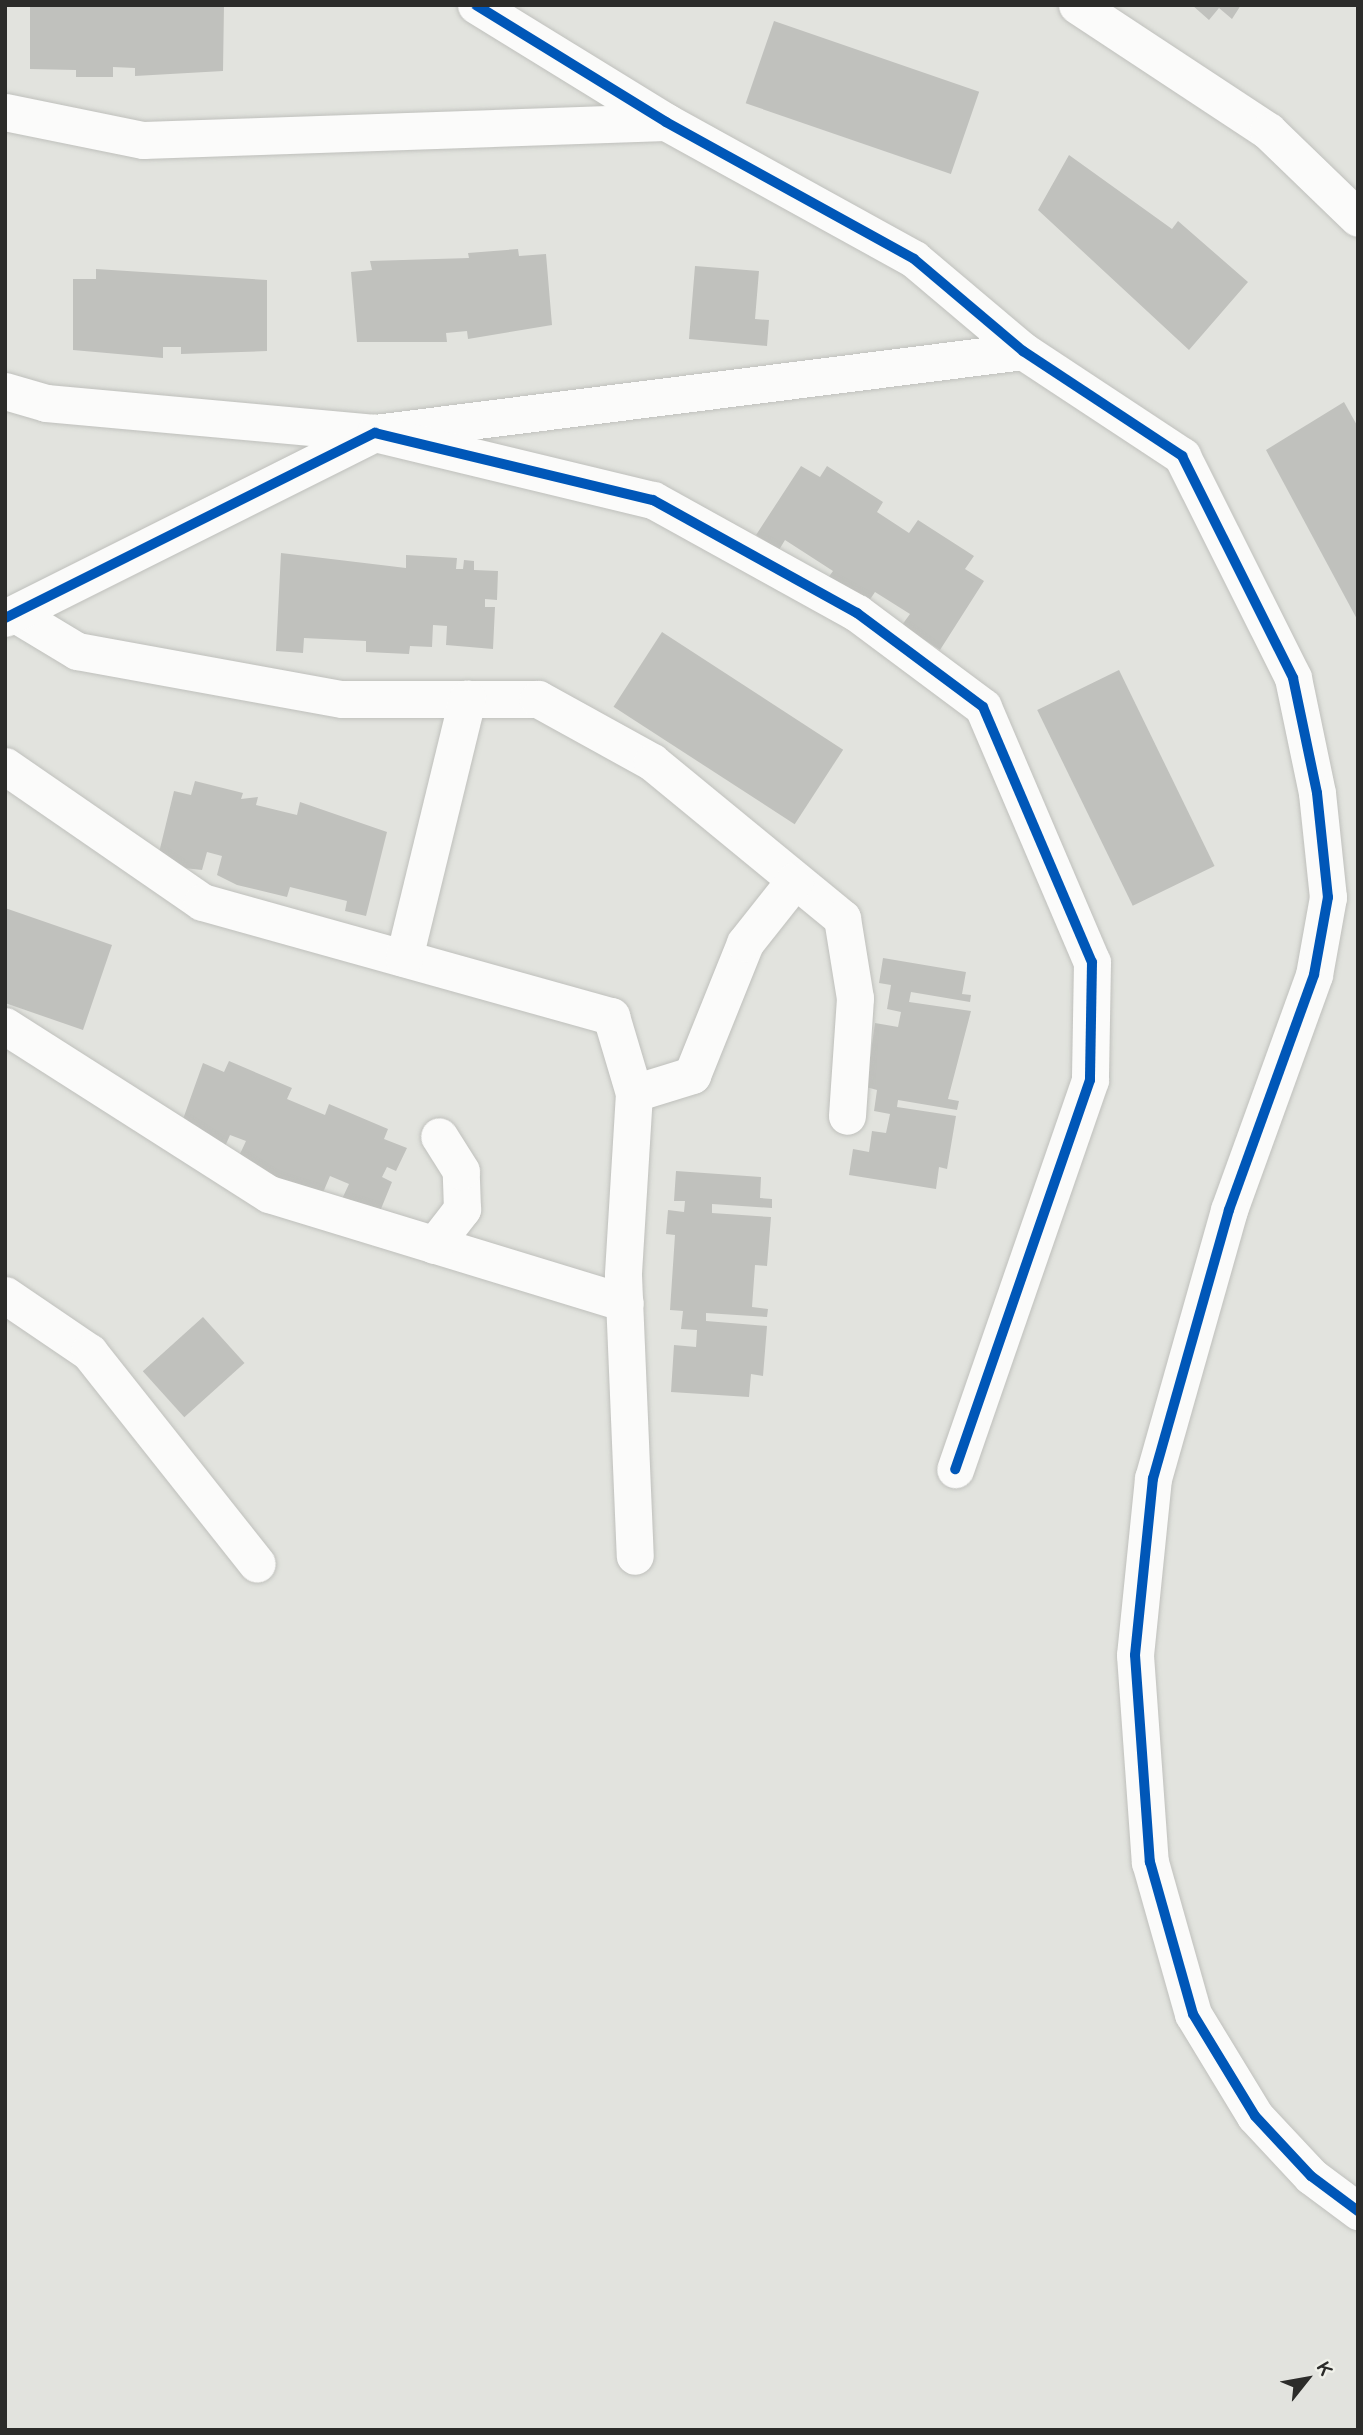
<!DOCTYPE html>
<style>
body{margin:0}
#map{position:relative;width:1363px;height:2435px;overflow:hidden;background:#e2e3de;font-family:Quicksand,sans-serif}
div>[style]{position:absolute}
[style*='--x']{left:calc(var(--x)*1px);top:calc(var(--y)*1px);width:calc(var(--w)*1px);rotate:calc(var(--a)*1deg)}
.building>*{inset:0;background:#c0c1bd;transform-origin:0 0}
.roads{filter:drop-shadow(0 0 2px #bfc0bc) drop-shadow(0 0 2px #bfc0bc)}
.street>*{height:37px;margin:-18.5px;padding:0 18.5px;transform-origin:18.5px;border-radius:18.5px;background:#fbfbfa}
.cycleway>*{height:10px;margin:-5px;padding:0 5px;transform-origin:5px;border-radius:5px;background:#0057b8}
span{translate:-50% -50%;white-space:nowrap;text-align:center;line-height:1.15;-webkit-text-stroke:7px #f0f1ea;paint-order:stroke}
.frame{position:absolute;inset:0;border:7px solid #2c2c2a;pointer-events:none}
.north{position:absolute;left:1272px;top:2344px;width:70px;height:70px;-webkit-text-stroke:5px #f0f1ea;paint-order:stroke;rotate:59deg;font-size:19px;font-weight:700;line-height:28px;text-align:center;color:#2c2c2a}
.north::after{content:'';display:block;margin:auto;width:24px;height:32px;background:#2c2c2a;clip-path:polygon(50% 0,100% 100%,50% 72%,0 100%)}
</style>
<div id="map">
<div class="building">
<i style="clip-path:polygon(30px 5px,224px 5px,223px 71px,135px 76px,135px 68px,113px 67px,113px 77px,76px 77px,76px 70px,30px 69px)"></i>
<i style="clip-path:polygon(1192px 5px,1241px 5px,1232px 19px,1219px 8px,1209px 20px)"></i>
<i style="left:774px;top:21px;width:217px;height:87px;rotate:19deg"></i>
<i style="clip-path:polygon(1069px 155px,1172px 229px,1178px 221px,1248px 282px,1189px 350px,1038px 210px)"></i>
<i style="clip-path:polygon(518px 249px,519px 256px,546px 254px,552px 325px,468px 339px,467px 331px,446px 333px,447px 342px,357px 342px,351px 272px,372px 270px,370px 261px,469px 258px,468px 253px)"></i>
<i style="clip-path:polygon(695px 266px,759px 271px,755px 319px,769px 320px,767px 346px,689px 339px)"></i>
<i style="clip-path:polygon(96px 269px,267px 280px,267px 351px,181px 354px,181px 347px,163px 347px,163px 358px,73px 350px,73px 279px,96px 279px)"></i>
<i style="clip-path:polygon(1344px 402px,1358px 427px,1358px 621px,1266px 450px)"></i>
<i style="clip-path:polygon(801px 466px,820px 477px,827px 466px,883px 502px,877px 512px,909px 533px,918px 520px,974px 556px,965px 569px,984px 581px,940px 650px,902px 625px,910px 614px,875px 592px,867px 604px,828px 578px,833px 571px,785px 540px,779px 550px,756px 535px)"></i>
<i style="clip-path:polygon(281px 553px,406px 568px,406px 555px,457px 558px,456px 569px,463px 569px,464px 560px,474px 561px,474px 570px,498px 571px,497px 600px,485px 599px,485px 607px,495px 607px,493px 649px,446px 645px,447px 626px,433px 625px,432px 647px,410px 646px,409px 654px,366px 652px,366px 641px,304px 638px,303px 653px,276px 651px)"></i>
<i style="left:662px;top:632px;width:216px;height:89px;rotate:33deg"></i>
<i style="left:1119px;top:670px;width:218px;height:91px;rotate:64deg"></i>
<i style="clip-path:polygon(195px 781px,243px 793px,241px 799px,258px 797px,256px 805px,297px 815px,300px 802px,387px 832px,366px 916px,345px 911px,347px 901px,290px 887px,287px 897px,237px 885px,217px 875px,222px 856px,207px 852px,202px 870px,156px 865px,174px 791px,191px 795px)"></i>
<i style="clip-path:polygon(5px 908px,112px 945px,83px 1030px,5px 1003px)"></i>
<i style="clip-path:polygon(883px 958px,966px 972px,962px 994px,971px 995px,970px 1002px,911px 992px,909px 1002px,971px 1011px,948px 1099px,959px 1101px,957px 1110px,898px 1100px,897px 1107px,956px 1116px,947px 1169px,939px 1167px,936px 1189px,849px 1175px,853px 1149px,869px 1152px,872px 1131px,886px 1133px,890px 1114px,874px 1111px,877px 1090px,866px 1087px,875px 1023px,898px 1027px,901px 1012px,887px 1009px,891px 985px,879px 983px)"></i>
<i style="clip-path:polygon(229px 1061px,292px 1088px,287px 1099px,325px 1115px,329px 1104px,388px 1129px,384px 1139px,407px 1148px,396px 1171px,387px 1167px,382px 1177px,392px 1182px,376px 1221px,342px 1199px,349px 1184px,330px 1176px,319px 1202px,253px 1173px,256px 1164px,239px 1156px,246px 1141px,230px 1135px,223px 1151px,177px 1136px,203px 1063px,224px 1072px)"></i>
<i style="clip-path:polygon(676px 1171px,761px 1177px,760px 1198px,772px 1199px,772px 1208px,712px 1204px,712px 1213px,771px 1217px,767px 1266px,755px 1265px,752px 1307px,768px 1309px,767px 1317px,706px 1313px,706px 1321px,767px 1326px,763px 1376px,751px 1374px,749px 1397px,671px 1392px,674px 1345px,696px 1347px,697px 1330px,681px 1329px,683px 1311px,670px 1310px,675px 1235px,666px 1234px,668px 1210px,684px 1212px,685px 1201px,674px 1201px)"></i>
<i style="left:203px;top:1317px;width:62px;height:81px;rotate:48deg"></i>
</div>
<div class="roads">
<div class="street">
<i style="--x:476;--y:5;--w:223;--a:31.6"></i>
<i style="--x:666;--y:122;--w:283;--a:28.9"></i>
<i style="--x:914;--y:259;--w:143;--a:40.2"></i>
<i style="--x:1023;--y:351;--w:191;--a:33.4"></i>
<i style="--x:1182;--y:456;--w:248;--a:63.4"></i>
<i style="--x:1293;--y:678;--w:117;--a:78.2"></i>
<i style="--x:1317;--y:793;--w:105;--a:84"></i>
<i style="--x:1328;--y:897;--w:79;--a:100.2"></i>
<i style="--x:1314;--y:975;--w:250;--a:109.9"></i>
<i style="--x:1229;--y:1210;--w:279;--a:105.8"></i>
<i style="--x:1153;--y:1478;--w:178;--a:95.8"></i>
<i style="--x:1135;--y:1655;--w:208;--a:85.9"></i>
<i style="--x:1150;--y:1862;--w:158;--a:74.2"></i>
<i style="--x:1193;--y:2014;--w:119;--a:58.7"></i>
<i style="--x:1255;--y:2116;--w:82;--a:47"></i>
<i style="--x:1311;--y:2176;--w:59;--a:36.7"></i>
<i style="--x:1077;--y:5;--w:229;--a:33.4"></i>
<i style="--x:1268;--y:131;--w:125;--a:44"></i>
<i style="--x:5;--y:112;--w:141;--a:11.5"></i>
<i style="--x:143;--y:140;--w:523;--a:-1.97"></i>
<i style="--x:5;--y:391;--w:43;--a:16.3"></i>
<i style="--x:46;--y:403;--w:330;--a:5.2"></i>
<i style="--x:375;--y:433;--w:653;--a:-7.21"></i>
<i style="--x:17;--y:615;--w:70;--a:31"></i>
<i style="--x:77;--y:651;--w:269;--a:10.3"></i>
<i style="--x:342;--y:699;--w:196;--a:0"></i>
<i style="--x:538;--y:699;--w:130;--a:28.9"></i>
<i style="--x:652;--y:762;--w:246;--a:39.4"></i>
<i style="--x:842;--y:918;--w:81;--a:80.8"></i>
<i style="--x:855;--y:998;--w:118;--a:93.9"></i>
<i style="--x:5;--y:618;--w:414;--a:-26.6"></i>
<i style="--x:375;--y:433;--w:286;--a:13.6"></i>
<i style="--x:653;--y:500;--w:233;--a:29"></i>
<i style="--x:857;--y:613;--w:157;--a:36.7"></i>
<i style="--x:983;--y:707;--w:277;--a:66.9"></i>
<i style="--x:1092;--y:962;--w:118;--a:91"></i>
<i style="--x:1090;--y:1080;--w:412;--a:109.1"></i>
<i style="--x:5;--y:766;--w:239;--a:34.6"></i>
<i style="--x:202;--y:902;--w:425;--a:15.6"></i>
<i style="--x:611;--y:1016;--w:80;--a:73.4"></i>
<i style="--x:634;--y:1093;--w:182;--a:93.5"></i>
<i style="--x:623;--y:1275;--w:281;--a:87.6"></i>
<i style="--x:404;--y:958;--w:267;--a:-76.3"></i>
<i style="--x:5;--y:1026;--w:313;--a:32.5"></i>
<i style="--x:269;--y:1194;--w:372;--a:17"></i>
<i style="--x:634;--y:1093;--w:61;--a:-17.2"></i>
<i style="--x:692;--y:1075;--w:142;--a:-68.1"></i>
<i style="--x:745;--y:943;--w:80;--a:-51.6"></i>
<i style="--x:434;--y:1245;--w:46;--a:-52.1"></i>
<i style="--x:462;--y:1209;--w:38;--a:-92"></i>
<i style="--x:461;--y:1171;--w:41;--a:-122.2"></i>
<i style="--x:5;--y:1295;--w:102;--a:34.2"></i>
<i style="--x:89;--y:1352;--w:270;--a:51.6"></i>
</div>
</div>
<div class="cycleway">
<i style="--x:476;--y:5;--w:223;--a:31.6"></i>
<i style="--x:666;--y:122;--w:283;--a:28.9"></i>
<i style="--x:914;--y:259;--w:143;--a:40.2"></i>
<i style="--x:1023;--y:351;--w:191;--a:33.4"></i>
<i style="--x:1182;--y:456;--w:248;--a:63.4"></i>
<i style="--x:1293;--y:678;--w:117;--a:78.2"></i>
<i style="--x:1317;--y:793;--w:105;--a:84"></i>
<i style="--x:1328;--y:897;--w:79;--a:100.2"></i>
<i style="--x:1314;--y:975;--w:250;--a:109.9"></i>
<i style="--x:1229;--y:1210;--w:279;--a:105.8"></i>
<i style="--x:1153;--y:1478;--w:178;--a:95.8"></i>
<i style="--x:1135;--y:1655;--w:208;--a:85.9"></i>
<i style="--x:1150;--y:1862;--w:158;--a:74.2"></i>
<i style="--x:1193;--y:2014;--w:119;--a:58.7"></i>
<i style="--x:1255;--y:2116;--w:82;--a:47"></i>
<i style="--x:1311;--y:2176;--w:59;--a:36.7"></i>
<i style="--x:5;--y:618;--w:414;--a:-26.6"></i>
<i style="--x:375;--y:433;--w:286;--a:13.6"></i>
<i style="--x:653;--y:500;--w:233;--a:29"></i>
<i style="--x:857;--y:613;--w:157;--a:36.7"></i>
<i style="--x:983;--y:707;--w:277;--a:66.9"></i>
<i style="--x:1092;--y:962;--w:118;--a:91"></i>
<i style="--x:1090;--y:1080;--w:412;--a:109.1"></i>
</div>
<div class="frame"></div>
<div class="north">K</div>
</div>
